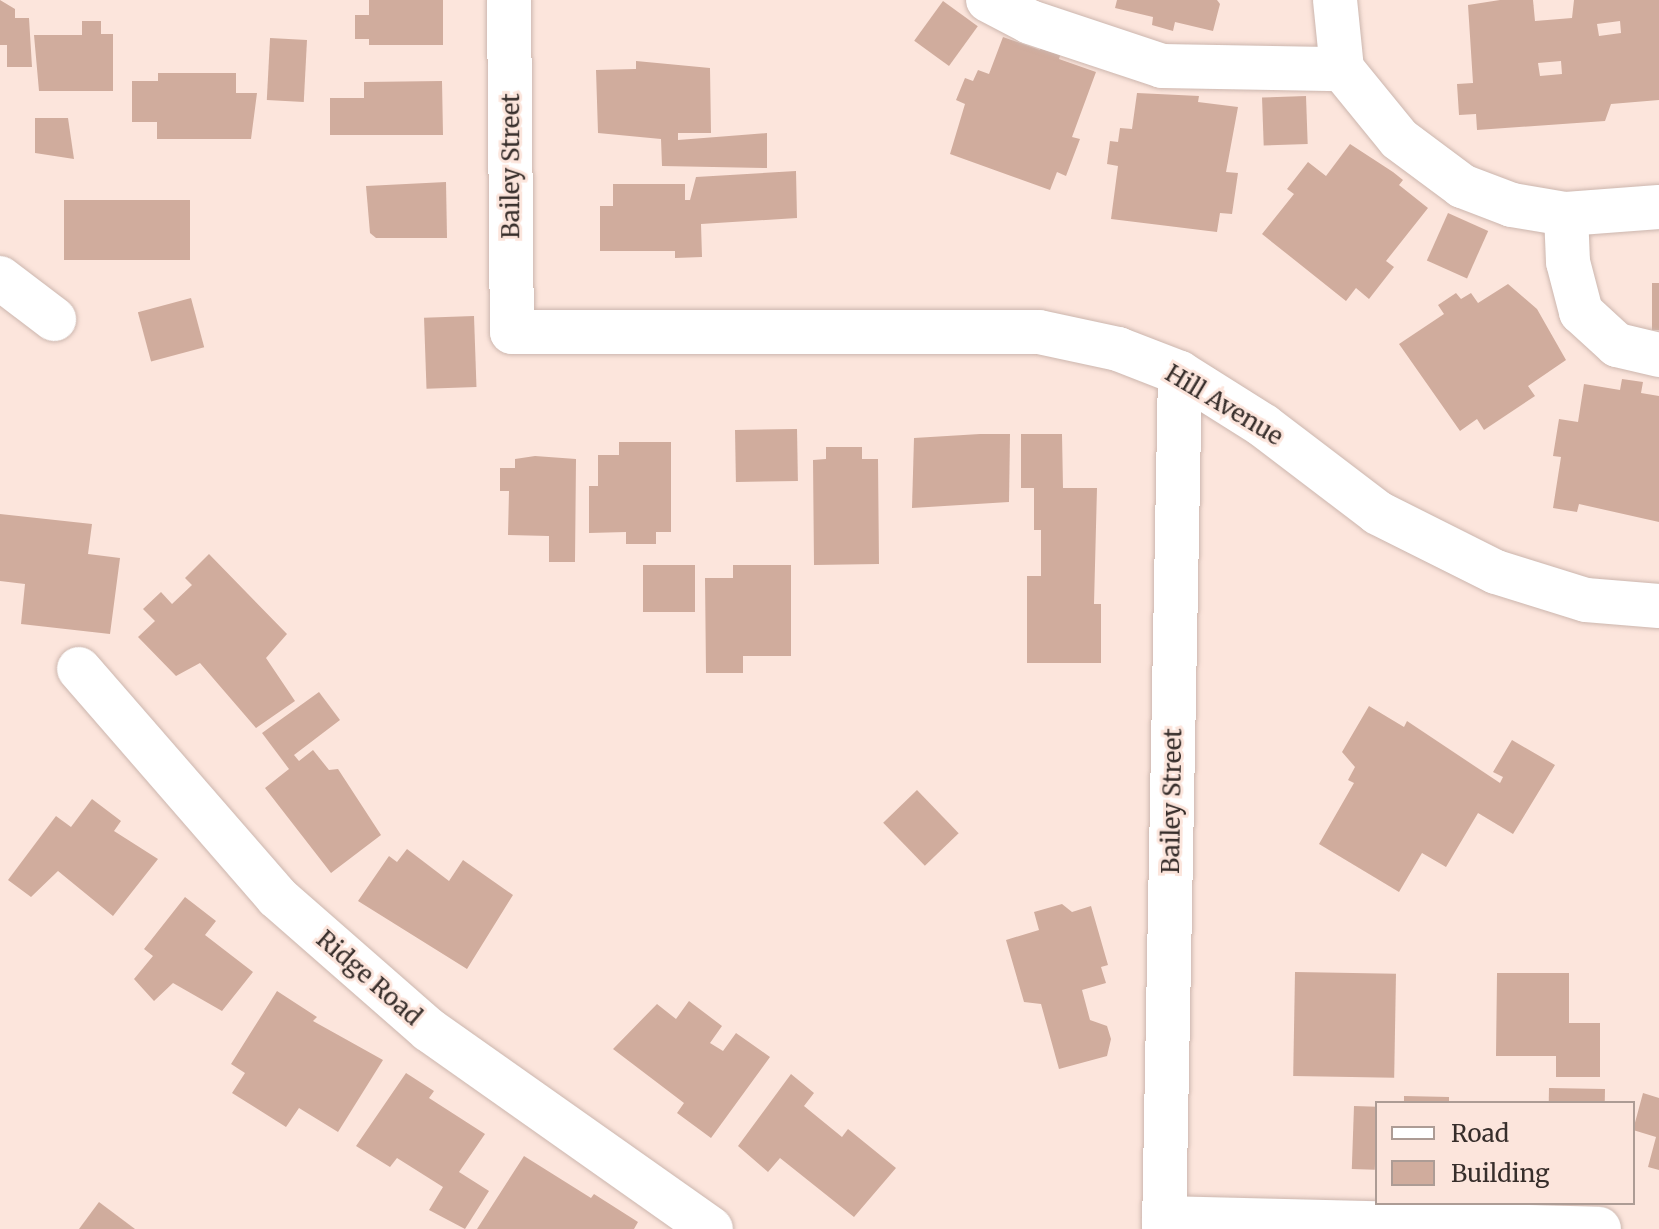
<!DOCTYPE html>
<style>
body{margin:0}
#map{position:relative;width:1659px;height:1229px;overflow:hidden;background:#fce5dc;font-family:Merriweather,serif}
div>[style]{position:absolute}
[style*='--x']{left:calc(var(--x)*1px);top:calc(var(--y)*1px);width:calc(var(--w)*1px);rotate:calc(var(--a)*1deg)}
.building>*{inset:0;background:#d0ac9d;transform-origin:0 0}
.roads{filter:drop-shadow(0 0 2px #ccb6ae) drop-shadow(0 0 2px #ccb6ae)}
.street>*{height:44px;margin:-22px;padding:0 22px;transform-origin:22px;border-radius:22px;background:#fff}
span{translate:-50% -50%;white-space:nowrap;text-align:center;line-height:1.15;-webkit-text-stroke:6px #fce5dc;paint-order:stroke}
.street-label{font-size:24px;color:#372e2b}
.legend{position:absolute;left:1375px;top:1101px;width:260px;height:104px;box-sizing:border-box;background:#fce5dc;border:2px solid #ad9c95;margin:0;padding:10px 14px;list-style:none;font-size:24px;color:#372e2b}
.legend li{display:flex;align-items:center;gap:16px;height:40px}
.legend b{width:40px;border:2px solid #ad9c95}
</style>
<div id="map">
<div class="building">
<i style="clip-path:polygon(0 0,15px 9px,15px 18px,29px 18px,32px 67px,7px 67px,7px 45px,0 45px)"></i>
<i style="clip-path:polygon(369px 0,443px 0,443px 45px,369px 45px,369px 39px,355px 39px,355px 15px,369px 15px)"></i>
<i style="clip-path:polygon(1117px 0,1217px 0,1220px 4px,1213px 31px,1175px 22px,1173px 31px,1152px 25px,1153px 17px,1115px 8px)"></i>
<i style="clip-path:polygon(evenodd,1500px 0,1533px 0,1535px 21px,1572px 18px,1574px 0,1659px 0,1659px 100px,1611px 104px,1605px 121px,1477px 130px,1476px 114px,1459px 115px,1457px 84px,1473px 83px,1468px 5px,1500px 0,1620px 21px,1621px 33px,1599px 36px,1597px 24px,1620px 21px,1500px 0,1561px 61px,1562px 74px,1540px 76px,1538px 63px,1561px 61px)"></i>
<i style="left:943px;top:1px;width:43px;height:49px;rotate:36deg"></i>
<i style="clip-path:polygon(82px 21px,101px 21px,101px 34px,113px 34px,113px 91px,39px 91px,34px 35px,82px 35px)"></i>
<i style="clip-path:polygon(1003px 37px,1040px 50px,1043px 42px,1062px 49px,1059px 59px,1096px 72px,1072px 137px,1080px 139px,1066px 176px,1057px 172px,1050px 190px,950px 154px,965px 104px,956px 100px,965px 78px,973px 81px,978px 70px,989px 74px)"></i>
<i style="left:307px;top:40px;width:62px;height:37px;rotate:93deg"></i>
<i style="clip-path:polygon(636px 61px,710px 68px,711px 133px,678px 133px,678px 140px,767px 133px,767px 168px,662px 166px,661px 139px,598px 133px,596px 70px,636px 69px)"></i>
<i style="clip-path:polygon(158px 73px,236px 73px,236px 93px,257px 93px,251px 139px,157px 139px,157px 122px,132px 122px,132px 81px,158px 81px)"></i>
<i style="clip-path:polygon(442px 81px,443px 135px,330px 135px,330px 98px,364px 98px,364px 82px)"></i>
<i style="clip-path:polygon(1137px 93px,1199px 96px,1198px 102px,1238px 107px,1226px 172px,1238px 173px,1232px 214px,1220px 213px,1217px 232px,1111px 219px,1118px 166px,1107px 164px,1110px 141px,1118px 142px,1120px 128px,1132px 129px)"></i>
<i style="left:1306px;top:96px;width:48px;height:44px;rotate:88deg"></i>
<i style="clip-path:polygon(35px 118px,68px 118px,74px 159px,35px 153px)"></i>
<i style="clip-path:polygon(1350px 144px,1393px 172px,1403px 180px,1399px 185px,1428px 208px,1386px 261px,1394px 267px,1369px 299px,1356px 288px,1346px 301px,1262px 234px,1294px 194px,1287px 189px,1308px 162px,1326px 176px)"></i>
<i style="clip-path:polygon(796px 171px,797px 218px,701px 224px,702px 257px,675px 258px,675px 251px,600px 251px,600px 206px,613px 206px,613px 184px,685px 184px,685px 200px,690px 200px,696px 177px)"></i>
<i style="clip-path:polygon(446px 182px,447px 238px,376px 238px,370px 233px,366px 186px)"></i>
<i style="left:64px;top:200px;width:126px;height:60px"></i>
<i style="left:1448px;top:213px;width:44px;height:52px;rotate:24deg"></i>
<i style="left:1652px;top:283px;width:7px;height:47px"></i>
<i style="clip-path:polygon(1508px 284px,1537px 309px,1566px 360px,1528px 386px,1535px 396px,1484px 430px,1477px 419px,1460px 431px,1399px 344px,1444px 314px,1438px 305px,1456px 293px,1461px 299px,1471px 293px,1478px 303px)"></i>
<i style="left:191px;top:298px;width:51px;height:55px;rotate:75deg"></i>
<i style="left:474px;top:316px;width:71px;height:50px;rotate:88deg"></i>
<i style="clip-path:polygon(1622px 379px,1643px 382px,1641px 393px,1659px 396px,1659px 522px,1579px 504px,1577px 512px,1553px 508px,1561px 457px,1553px 456px,1559px 419px,1578px 422px,1584px 384px,1620px 390px)"></i>
<i style="left:797px;top:429px;width:52px;height:62px;rotate:89deg"></i>
<i style="clip-path:polygon(980px 434px,1010px 434px,1009px 502px,912px 508px,914px 438px)"></i>
<i style="clip-path:polygon(1021px 434px,1062px 434px,1063px 488px,1097px 488px,1094px 604px,1101px 604px,1101px 663px,1027px 663px,1027px 576px,1041px 576px,1041px 530px,1034px 530px,1034px 488px,1021px 488px)"></i>
<i style="clip-path:polygon(619px 442px,671px 442px,671px 532px,656px 532px,656px 544px,626px 544px,626px 532px,589px 533px,589px 486px,598px 486px,598px 455px,619px 455px)"></i>
<i style="clip-path:polygon(826px 447px,862px 447px,862px 459px,878px 459px,879px 564px,814px 565px,813px 460px,826px 459px)"></i>
<i style="clip-path:polygon(535px 456px,576px 459px,575px 562px,549px 562px,549px 536px,508px 535px,509px 491px,500px 491px,500px 468px,515px 468px,515px 459px)"></i>
<i style="clip-path:polygon(0 514px,92px 524px,88px 554px,120px 558px,110px 634px,21px 624px,25px 584px,0 581px)"></i>
<i style="clip-path:polygon(209px 554px,287px 634px,266px 658px,295px 701px,256px 728px,200px 663px,176px 676px,138px 637px,155px 621px,143px 609px,161px 592px,172px 604px,192px 585px,185px 578px)"></i>
<i style="left:643px;top:565px;width:52px;height:47px"></i>
<i style="clip-path:polygon(733px 565px,791px 565px,791px 656px,743px 656px,743px 673px,706px 673px,705px 578px,733px 578px)"></i>
<i style="clip-path:polygon(319px 692px,340px 720px,294px 755px,299px 761px,313px 750px,329px 770px,338px 769px,381px 835px,331px 873px,265px 788px,289px 769px,262px 733px)"></i>
<i style="clip-path:polygon(1369px 706px,1404px 727px,1407px 721px,1500px 783px,1503px 777px,1493px 772px,1512px 740px,1555px 765px,1513px 834px,1478px 813px,1446px 867px,1422px 853px,1399px 892px,1319px 844px,1354px 783px,1348px 780px,1355px 767px,1342px 752px)"></i>
<i style="left:917px;top:790px;width:60px;height:47px;rotate:46deg"></i>
<i style="clip-path:polygon(92px 799px,121px 821px,114px 831px,158px 859px,113px 916px,58px 871px,31px 897px,8px 880px,56px 816px,71px 827px)"></i>
<i style="clip-path:polygon(407px 849px,449px 881px,463px 860px,513px 895px,467px 969px,358px 901px,389px 856px,397px 862px)"></i>
<i style="clip-path:polygon(185px 897px,216px 921px,205px 935px,253px 972px,222px 1011px,173px 983px,154px 1001px,134px 979px,153px 956px,144px 949px)"></i>
<i style="clip-path:polygon(1062px 904px,1072px 912px,1091px 906px,1108px 965px,1101px 967px,1106px 983px,1082px 990px,1090px 1020px,1107px 1026px,1111px 1039px,1107px 1056px,1059px 1069px,1041px 1004px,1024px 1002px,1006px 940px,1039px 930px,1034px 912px)"></i>
<i style="left:1295px;top:972px;width:101px;height:104px;rotate:1deg"></i>
<i style="clip-path:polygon(1497px 973px,1569px 973px,1569px 1023px,1600px 1023px,1600px 1077px,1556px 1077px,1556px 1056px,1496px 1056px)"></i>
<i style="clip-path:polygon(277px 991px,317px 1017px,313px 1021px,383px 1060px,338px 1132px,299px 1108px,286px 1127px,232px 1093px,245px 1073px,231px 1064px)"></i>
<i style="clip-path:polygon(689px 1001px,722px 1026px,710px 1043px,723px 1051px,736px 1033px,770px 1057px,711px 1138px,677px 1113px,684px 1103px,613px 1049px,657px 1004px,676px 1019px)"></i>
<i style="clip-path:polygon(406px 1073px,434px 1091px,429px 1098px,485px 1134px,459px 1172px,489px 1191px,465px 1229px,429px 1210px,443px 1187px,397px 1158px,390px 1167px,356px 1146px)"></i>
<i style="clip-path:polygon(791px 1074px,814px 1093px,804px 1106px,842px 1137px,848px 1129px,896px 1168px,854px 1217px,780px 1158px,768px 1172px,738px 1146px)"></i>
<i style="left:1549px;top:1088px;width:56px;height:15px;rotate:1deg"></i>
<i style="clip-path:polygon(1643px 1093px,1659px 1098px,1659px 1170px,1648px 1167px,1656px 1137px,1633px 1130px)"></i>
<i style="clip-path:polygon(1404px 1096px,1449px 1097px,1449px 1103px,1404px 1103px)"></i>
<i style="left:1354px;top:1106px;width:23px;height:63px;rotate:2deg"></i>
<i style="clip-path:polygon(524px 1156px,591px 1198px,594px 1194px,638px 1222px,634px 1229px,477px 1229px)"></i>
<i style="clip-path:polygon(99px 1202px,135px 1229px,79px 1229px)"></i>
</div>
<div class="roads">
<div class="street">
<i style="--x:509;--y:0;--w:332;--a:89.5"></i>
<i style="--x:512;--y:332;--w:527;--a:0"></i>
<i style="--x:1039;--y:332;--w:81;--a:12.1"></i>
<i style="--x:1118;--y:349;--w:66;--a:21.2"></i>
<i style="--x:1180;--y:373;--w:99;--a:32.2"></i>
<i style="--x:1264;--y:426;--w:143;--a:37.3"></i>
<i style="--x:1378;--y:513;--w:132;--a:26.6"></i>
<i style="--x:1496;--y:572;--w:94;--a:17.3"></i>
<i style="--x:1586;--y:600;--w:73;--a:4.7"></i>
<i style="--x:988;--y:0;--w:47;--a:27.6"></i>
<i style="--x:1030;--y:22;--w:139;--a:18.4"></i>
<i style="--x:1162;--y:66;--w:180;--a:1"></i>
<i style="--x:1335;--y:0;--w:69;--a:84.2"></i>
<i style="--x:1342;--y:69;--w:90;--a:50.8"></i>
<i style="--x:1399;--y:139;--w:79;--a:36.7"></i>
<i style="--x:1462;--y:186;--w:53;--a:20.8"></i>
<i style="--x:1512;--y:205;--w:55;--a:9.5"></i>
<i style="--x:1566;--y:214;--w:93;--a:-4.3"></i>
<i style="--x:1566;--y:214;--w:48;--a:87.6"></i>
<i style="--x:1568;--y:262;--w:52;--a:75.4"></i>
<i style="--x:1581;--y:312;--w:49;--a:42.5"></i>
<i style="--x:1617;--y:345;--w:43;--a:13.4"></i>
<i style="--x:0;--y:278;--w:68;--a:37.2"></i>
<i style="--x:79;--y:669;--w:302;--a:49"></i>
<i style="--x:277;--y:897;--w:202;--a:41.2"></i>
<i style="--x:429;--y:1030;--w:345;--a:35.2"></i>
<i style="--x:1164;--y:1218;--w:435;--a:1.4"></i>
<i style="--x:1164;--y:1229;--w:856;--a:-88.93"></i>
</div>
</div>
<div class="street-label">
<span style="left:511px;top:166px;rotate:-90deg">Bailey Street</span>
<span style="left:1224px;top:405px;rotate:31deg">Hill Avenue</span>
<span style="left:1172px;top:801px;rotate:-89deg">Bailey Street</span>
<span style="left:369px;top:978px;rotate:41deg">Ridge Road</span>
</div>
<ul class="legend">
<li><b style="height:10px;background:#fff"></b>Road</li>
<li><b style="height:22px;background:#d0ac9d"></b>Building</li>
</ul>
</div>
